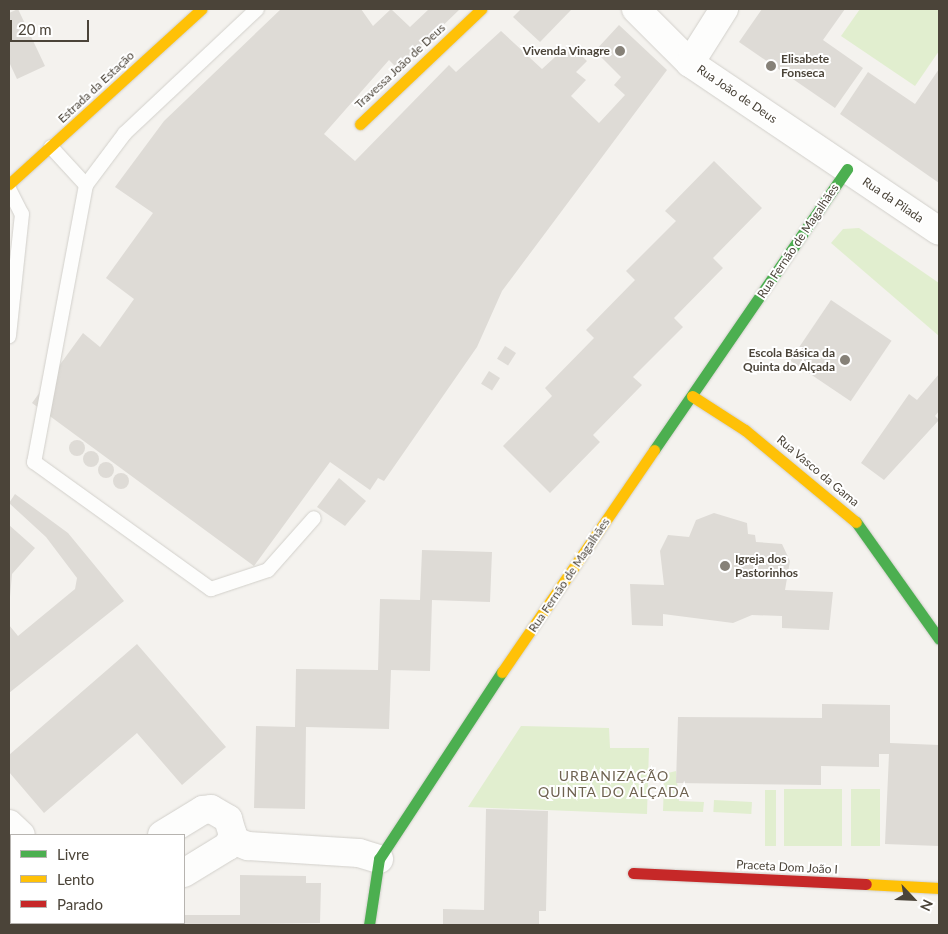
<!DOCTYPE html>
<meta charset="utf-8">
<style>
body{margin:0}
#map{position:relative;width:948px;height:934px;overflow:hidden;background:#f4f2ee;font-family:Lato,sans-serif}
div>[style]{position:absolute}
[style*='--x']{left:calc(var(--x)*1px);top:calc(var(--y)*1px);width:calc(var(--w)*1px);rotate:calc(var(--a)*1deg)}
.green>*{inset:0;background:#e1eecf;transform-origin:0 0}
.building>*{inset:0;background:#dedbd6;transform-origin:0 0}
.round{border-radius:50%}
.roads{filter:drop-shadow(0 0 1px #d2d0cb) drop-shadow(0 0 1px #d2d0cb)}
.lane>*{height:14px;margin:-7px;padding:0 7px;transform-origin:7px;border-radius:7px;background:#fdfdfc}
.street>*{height:28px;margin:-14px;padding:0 14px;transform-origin:14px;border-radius:14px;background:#fdfdfc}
.fast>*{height:11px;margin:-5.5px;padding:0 5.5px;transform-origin:5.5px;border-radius:5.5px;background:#4caf50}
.slow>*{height:11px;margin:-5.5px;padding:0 5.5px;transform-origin:5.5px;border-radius:5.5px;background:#ffc107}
.jam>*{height:11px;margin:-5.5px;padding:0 5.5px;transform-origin:5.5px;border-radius:5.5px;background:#c62828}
.dots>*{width:14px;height:14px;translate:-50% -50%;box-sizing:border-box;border:2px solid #fff;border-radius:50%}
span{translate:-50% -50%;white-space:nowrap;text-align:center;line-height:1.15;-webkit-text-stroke:4px #fff;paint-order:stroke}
.poi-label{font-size:12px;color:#4b4439;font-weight:700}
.right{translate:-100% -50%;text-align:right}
.left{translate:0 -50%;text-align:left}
.street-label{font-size:12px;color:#4b4439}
.neighbourhood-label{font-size:14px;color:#6e6250;letter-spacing:1px}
.frame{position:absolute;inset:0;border:10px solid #4b4439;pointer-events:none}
.legend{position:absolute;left:10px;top:834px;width:175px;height:90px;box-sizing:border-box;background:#fff;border:1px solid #b7b4b0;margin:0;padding:6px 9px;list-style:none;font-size:15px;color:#4b4439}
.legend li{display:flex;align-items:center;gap:10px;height:25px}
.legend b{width:25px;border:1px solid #b7b4b0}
.north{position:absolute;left:888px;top:874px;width:50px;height:50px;-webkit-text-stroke:4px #fff;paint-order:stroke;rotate:115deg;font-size:14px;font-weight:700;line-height:20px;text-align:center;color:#4b4439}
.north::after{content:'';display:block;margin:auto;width:18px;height:22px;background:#4b4439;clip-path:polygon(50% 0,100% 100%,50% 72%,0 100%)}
.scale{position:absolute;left:10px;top:20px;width:79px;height:22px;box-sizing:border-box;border:2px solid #4b4439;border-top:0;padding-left:6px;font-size:15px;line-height:18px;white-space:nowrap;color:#4b4439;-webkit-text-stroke:4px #fff;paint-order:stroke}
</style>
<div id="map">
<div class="green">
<i style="clip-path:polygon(860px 9px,939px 9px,939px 51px,915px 86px,841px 36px)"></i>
<i style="clip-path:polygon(859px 228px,939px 283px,939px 336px,831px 243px,843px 229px)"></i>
<i style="clip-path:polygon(521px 726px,609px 728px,610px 748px,649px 748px,647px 814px,468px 807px)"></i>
<i style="clip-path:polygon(676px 771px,679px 801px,704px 802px,703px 812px,663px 811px,664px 783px,668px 773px)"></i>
<i style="left:784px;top:789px;width:58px;height:57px"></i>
<i style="left:851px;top:789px;width:29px;height:57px"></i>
<i style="left:765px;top:790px;width:11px;height:56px"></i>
<i style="left:714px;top:800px;width:38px;height:12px;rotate:3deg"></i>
</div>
<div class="building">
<i style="clip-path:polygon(18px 9px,45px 66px,17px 79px,9px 62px,9px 13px)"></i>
<i style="clip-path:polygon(281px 9px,361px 9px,373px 26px,391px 9px,410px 27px,429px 9px,460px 9px,398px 69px,389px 60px,324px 134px,355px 161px,449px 65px,456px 72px,501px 31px,542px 69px,567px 46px,578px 52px,587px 61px,576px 72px,586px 80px,571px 96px,599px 123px,625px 95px,614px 85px,621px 77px,595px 51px,619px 25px,667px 70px,502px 291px,477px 347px,384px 481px,378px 478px,370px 490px,330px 462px,254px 566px,32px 403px,83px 333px,100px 347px,134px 299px,106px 278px,153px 213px,115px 187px,164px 121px)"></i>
<i style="clip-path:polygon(521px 9px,572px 9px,540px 42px,513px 17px)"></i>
<i style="clip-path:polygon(762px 9px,845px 9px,823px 40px,863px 68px,835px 108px,739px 42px)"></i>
<i style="clip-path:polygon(939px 69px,939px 183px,840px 114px,868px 72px,915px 104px)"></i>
<i style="clip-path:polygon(714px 161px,762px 208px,713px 258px,723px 268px,674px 318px,683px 327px,633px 377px,642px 385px,593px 435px,600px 442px,550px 493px,503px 446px,552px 396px,545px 388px,594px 338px,586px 330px,635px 280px,626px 271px,676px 221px,665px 211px)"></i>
<i style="left:831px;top:300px;width:73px;height:73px;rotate:34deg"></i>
<i style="left:505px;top:346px;width:13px;height:15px;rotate:32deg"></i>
<i style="left:489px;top:371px;width:13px;height:15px;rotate:32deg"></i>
<i style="clip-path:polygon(939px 374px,939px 411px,935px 416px,939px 420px,884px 480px,861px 463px,909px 394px,917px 400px)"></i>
<i class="round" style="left:69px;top:440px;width:16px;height:16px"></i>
<i class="round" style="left:83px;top:451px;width:16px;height:16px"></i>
<i class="round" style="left:98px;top:462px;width:16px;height:16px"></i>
<i class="round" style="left:113px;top:473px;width:16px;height:16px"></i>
<i style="clip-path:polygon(339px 478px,366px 501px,345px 526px,317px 507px)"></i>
<i style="clip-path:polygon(15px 494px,68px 533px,124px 601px,9px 693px,9px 625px,18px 636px,75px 589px,77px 578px,46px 537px,9px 503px)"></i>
<i style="clip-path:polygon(714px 513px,747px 523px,748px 534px,755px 535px,756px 542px,782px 544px,790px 561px,785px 590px,833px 592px,829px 630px,782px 628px,782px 616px,752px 615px,733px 623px,663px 614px,663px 626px,632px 625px,630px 584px,664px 585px,660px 551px,668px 535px,689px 537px,696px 520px)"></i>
<i style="clip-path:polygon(9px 525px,35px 548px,12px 574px,10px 597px)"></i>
<i style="clip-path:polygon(422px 550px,492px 552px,490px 602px,432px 600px,430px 671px,391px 670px,389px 729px,306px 727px,305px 809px,254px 808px,256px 726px,295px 727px,296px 669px,378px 670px,380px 599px,420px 600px)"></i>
<i style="clip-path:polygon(137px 644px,226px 747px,182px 785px,137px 733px,44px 813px,9px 772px,9px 755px)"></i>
<i style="clip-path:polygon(822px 704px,890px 705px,890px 743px,939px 745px,939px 846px,885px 844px,889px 754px,879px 754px,879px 767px,821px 766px,821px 785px,676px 783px,678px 717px,822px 718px)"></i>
<i style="clip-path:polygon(486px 809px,548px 811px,546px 911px,539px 911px,539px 925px,443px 925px,443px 909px,484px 910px)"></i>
<i style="clip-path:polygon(240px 875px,306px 876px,306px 883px,321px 883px,320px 923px,181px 925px,184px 915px,240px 915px)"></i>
</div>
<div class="roads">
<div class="lane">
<i style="--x:51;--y:147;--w:52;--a:47.4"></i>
<i style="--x:86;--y:185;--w:65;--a:-53.1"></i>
<i style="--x:125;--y:133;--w:181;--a:-43.2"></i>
<i style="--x:86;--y:185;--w:282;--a:100.6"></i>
<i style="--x:34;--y:462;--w:218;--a:35.7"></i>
<i style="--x:211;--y:589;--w:60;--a:-18.4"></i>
<i style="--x:268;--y:570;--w:69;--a:-48.5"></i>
<i style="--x:9;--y:189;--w:28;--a:63"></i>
<i style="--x:22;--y:214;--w:123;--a:96.1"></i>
</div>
<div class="street">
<i style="--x:636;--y:9;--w:76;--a:45"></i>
<i style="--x:690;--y:63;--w:300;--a:34"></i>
<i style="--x:690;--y:63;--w:64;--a:-57.8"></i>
<i style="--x:9;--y:824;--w:16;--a:43"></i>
<i style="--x:162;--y:835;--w:48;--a:-31.4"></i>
<i style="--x:203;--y:810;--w:8;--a:-7"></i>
<i style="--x:211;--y:809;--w:20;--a:30"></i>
<i style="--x:228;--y:819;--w:17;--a:73"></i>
<i style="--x:233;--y:835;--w:12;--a:114"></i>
<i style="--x:228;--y:846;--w:52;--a:148.5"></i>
<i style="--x:232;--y:840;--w:17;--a:21"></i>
<i style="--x:248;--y:846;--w:111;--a:3.6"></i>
<i style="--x:359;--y:853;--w:21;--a:17"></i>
<i style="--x:9;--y:914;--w:4;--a:-56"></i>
<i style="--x:132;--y:925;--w:2;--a:-63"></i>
</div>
<div class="fast">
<i style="--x:654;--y:450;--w:341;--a:-55.5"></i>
<i style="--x:856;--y:522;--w:143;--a:54.6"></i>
<i style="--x:369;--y:925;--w:67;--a:-81.4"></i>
<i style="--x:379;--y:859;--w:224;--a:-56.7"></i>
</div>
<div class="slow">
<i style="--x:360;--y:124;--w:167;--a:-43.5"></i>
<i style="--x:9;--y:184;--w:260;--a:-42.3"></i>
<i style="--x:692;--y:396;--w:63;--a:32.7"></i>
<i style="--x:745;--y:430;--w:144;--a:39.7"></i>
<i style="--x:502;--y:672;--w:269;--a:-55.6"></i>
<i style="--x:866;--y:884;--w:73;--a:3.1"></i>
</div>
<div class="jam">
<i style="--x:633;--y:873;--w:233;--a:2.7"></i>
</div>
</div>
<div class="dots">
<i style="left:620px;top:51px;background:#868178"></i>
<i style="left:771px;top:66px;background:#868178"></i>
<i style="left:845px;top:360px;background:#868178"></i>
<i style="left:725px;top:566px;background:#868178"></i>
</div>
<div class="poi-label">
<span class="right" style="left:610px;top:51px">Vivenda Vinagre</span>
<span class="left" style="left:781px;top:66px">Elisabete<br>Fonseca</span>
<span class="right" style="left:835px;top:360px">Escola Básica da<br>Quinta do Alçada</span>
<span class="left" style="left:735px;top:566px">Igreja dos<br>Pastorinhos</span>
</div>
<div class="street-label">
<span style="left:400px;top:66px;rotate:-43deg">Travessa João de Deus</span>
<span style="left:96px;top:87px;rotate:-43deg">Estrada da Estação</span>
<span style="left:737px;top:94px;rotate:34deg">Rua João de Deus</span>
<span style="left:893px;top:200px;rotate:34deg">Rua da Pilada</span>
<span style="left:798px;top:241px;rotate:-56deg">Rua Fernão de Magalhães</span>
<span style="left:818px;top:471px;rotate:40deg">Rua Vasco da Gama</span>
<span style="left:569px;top:575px;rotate:-56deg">Rua Fernão de Magalhães</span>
<span style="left:787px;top:867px;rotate:3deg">Praceta Dom João I</span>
</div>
<div class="neighbourhood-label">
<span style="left:614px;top:784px">URBANIZAÇÃO<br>QUINTA DO ALÇADA</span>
</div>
<div class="frame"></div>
<ul class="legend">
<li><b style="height:6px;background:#4caf50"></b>Livre</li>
<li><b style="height:6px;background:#ffc107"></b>Lento</li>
<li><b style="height:6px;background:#c62828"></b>Parado</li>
</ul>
<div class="north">N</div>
<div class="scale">20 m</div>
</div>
